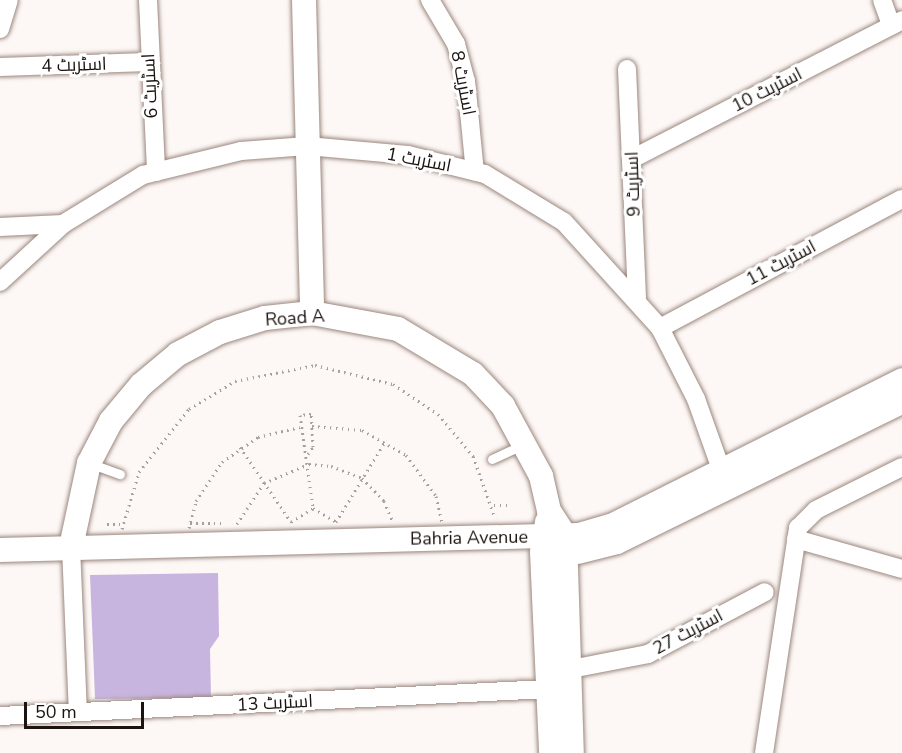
<!DOCTYPE html>
<meta charset="utf-8">
<style>
body{margin:0}
#map{position:relative;width:902px;height:753px;overflow:hidden;background:#fdf8f6;font-family:"Nunito Sans",Cairo,sans-serif}
div>[style]{position:absolute}
[style*='--x']{left:calc(var(--x)*1px);top:calc(var(--y)*1px);width:calc(var(--w)*1px);rotate:calc(var(--a)*1deg)}
.building>*{inset:0;background:#c8b5df}
.path>*{height:3px;margin-top:-1.5px;transform-origin:0;background:repeating-linear-gradient(90deg,#a6a19e 0 1.5px,transparent 0 6px)}
.roads{filter:drop-shadow(0 0 2px #9b867d) drop-shadow(0 0 2px #9b867d)}
.lane>*{height:9px;margin:-4.5px;padding:0 4.5px;transform-origin:4.5px;border-radius:4.5px;background:#fff}
.street>*{height:18px;margin:-9px;padding:0 9px;transform-origin:9px;border-radius:9px;background:#fff}
.secondary>*{height:24px;margin:-12px;padding:0 12px;transform-origin:12px;border-radius:12px;background:#fff}
span{translate:-50% -50%;white-space:nowrap;text-align:center;line-height:1.15;-webkit-text-stroke:6px #fff;paint-order:stroke}
.street-label{font-size:18px;color:#1a1310}
.scale{position:absolute;left:24px;top:702px;width:120px;height:27px;box-sizing:border-box;border:3px solid #1a1310;border-top:0;padding-left:8px;font-size:18px;line-height:21px;white-space:nowrap;color:#1a1310;-webkit-text-stroke:4px #fff;paint-order:stroke}
</style>
<div id="map">
<div class="building">
<i style="clip-path:polygon(218px 573px,219px 636px,210px 649px,211px 698px,95px 699px,90px 575px)"></i>
</div>
<div class="path">
<i style="--x:312;--y:426;--w:50;--a:4.6"></i>
<i style="--x:362;--y:430;--w:51;--a:29.6"></i>
<i style="--x:406;--y:455;--w:51;--a:53.8"></i>
<i style="--x:436;--y:496;--w:26;--a:77"></i>
<i style="--x:240;--y:447;--w:91;--a:55.8"></i>
<i style="--x:308;--y:454;--w:9;--a:-54"></i>
<i style="--x:313;--y:447;--w:33;--a:-93"></i>
<i style="--x:311;--y:414;--w:11;--a:175"></i>
<i style="--x:300;--y:415;--w:94;--a:82"></i>
<i style="--x:494;--y:505;--w:15;--a:0"></i>
<i style="--x:291;--y:522;--w:26;--a:-32"></i>
<i style="--x:313;--y:508;--w:27;--a:31"></i>
<i style="--x:336;--y:522;--w:96;--a:-58.6"></i>
<i style="--x:190;--y:523;--w:31;--a:0"></i>
<i style="--x:107;--y:524;--w:15;--a:0"></i>
<i style="--x:237;--y:524;--w:49;--a:-56.6"></i>
<i style="--x:264;--y:483;--w:49;--a:-22.9"></i>
<i style="--x:309;--y:464;--w:22;--a:5"></i>
<i style="--x:331;--y:466;--w:33;--a:21"></i>
<i style="--x:362;--y:478;--w:32;--a:46"></i>
<i style="--x:384;--y:501;--w:23;--a:67"></i>
<i style="--x:189;--y:528;--w:28;--a:-75"></i>
<i style="--x:196;--y:501;--w:47;--a:-56.3"></i>
<i style="--x:222;--y:462;--w:44;--a:-34.8"></i>
<i style="--x:258;--y:437;--w:43;--a:-13.4"></i>
<i style="--x:122;--y:529;--w:59;--a:-73.4"></i>
<i style="--x:139;--y:472;--w:80;--a:-51.6"></i>
<i style="--x:189;--y:409;--w:54;--a:-31.3"></i>
<i style="--x:235;--y:381;--w:82;--a:-11.3"></i>
<i style="--x:315;--y:365;--w:80;--a:13.7"></i>
<i style="--x:393;--y:384;--w:54;--a:33.7"></i>
<i style="--x:438;--y:414;--w:55;--a:50.2"></i>
<i style="--x:473;--y:456;--w:66;--a:70.5"></i>
</div>
<div class="roads">
<div class="lane">
<i style="--x:492;--y:459;--w:33;--a:-25"></i>
<i style="--x:89;--y:463;--w:33;--a:20"></i>
</div>
<div class="street">
<i style="--x:148;--y:0;--w:172;--a:87.3"></i>
<i style="--x:430;--y:0;--w:51;--a:59.4"></i>
<i style="--x:456;--y:44;--w:38;--a:75"></i>
<i style="--x:466;--y:81;--w:91;--a:84.4"></i>
<i style="--x:882;--y:0;--w:27;--a:70"></i>
<i style="--x:0;--y:29;--w:30;--a:-73"></i>
<i style="--x:0;--y:67;--w:148;--a:-1.9"></i>
<i style="--x:627;--y:69;--w:230;--a:87.5"></i>
<i style="--x:632;--y:159;--w:304;--a:-27.2"></i>
<i style="--x:0;--y:227;--w:63;--a:-2.7"></i>
<i style="--x:0;--y:282;--w:86;--a:-42.6"></i>
<i style="--x:63;--y:224;--w:94;--a:-31.5"></i>
<i style="--x:143;--y:175;--w:101;--a:-13.8"></i>
<i style="--x:241;--y:151;--w:66;--a:-4.3"></i>
<i style="--x:307;--y:146;--w:101;--a:5.1"></i>
<i style="--x:408;--y:155;--w:79;--a:13.9"></i>
<i style="--x:485;--y:174;--w:92;--a:31.3"></i>
<i style="--x:564;--y:222;--w:143;--a:47.8"></i>
<i style="--x:660;--y:328;--w:80;--a:63.1"></i>
<i style="--x:696;--y:399;--w:77;--a:70.4"></i>
<i style="--x:660;--y:328;--w:274;--a:-28.1"></i>
<i style="--x:796;--y:539;--w:110;--a:15.8"></i>
<i style="--x:71;--y:547;--w:165;--a:87.6"></i>
<i style="--x:571;--y:669;--w:78;--a:-11"></i>
<i style="--x:648;--y:654;--w:132;--a:-27.9"></i>
<i style="--x:0;--y:716;--w:550;--a:-2.82"></i>
<i style="--x:764;--y:753;--w:228;--a:-81.4"></i>
<i style="--x:798;--y:528;--w:25;--a:-45"></i>
<i style="--x:816;--y:510;--w:96;--a:-26.6"></i>
</div>
<div class="secondary">
<i style="--x:304;--y:0;--w:313;--a:88.5"></i>
<i style="--x:547;--y:522;--w:30;--a:99"></i>
<i style="--x:542;--y:552;--w:201;--a:87.4"></i>
<i style="--x:71;--y:547;--w:86;--a:-77.9"></i>
<i style="--x:89;--y:463;--w:47;--a:-62.4"></i>
<i style="--x:111;--y:421;--w:47;--a:-50.2"></i>
<i style="--x:141;--y:385;--w:48;--a:-40"></i>
<i style="--x:178;--y:354;--w:47;--a:-27.6"></i>
<i style="--x:220;--y:332;--w:47;--a:-17.3"></i>
<i style="--x:265;--y:318;--w:47;--a:-6.1"></i>
<i style="--x:312;--y:313;--w:87;--a:10.5"></i>
<i style="--x:398;--y:329;--w:87;--a:31"></i>
<i style="--x:473;--y:374;--w:44;--a:46.8"></i>
<i style="--x:503;--y:406;--w:80;--a:61.5"></i>
<i style="--x:541;--y:476;--w:36;--a:77"></i>
<i style="--x:549;--y:511;--w:30;--a:57"></i>
<i style="--x:565;--y:536;--w:217;--a:88.2"></i>
<i style="--x:0;--y:550;--w:579;--a:-1.48"></i>
<i style="--x:579;--y:535;--w:33;--a:-16"></i>
<i style="--x:611;--y:526;--w:326;--a:-26.6"></i>
<i style="--x:578;--y:552;--w:40;--a:-14.4"></i>
<i style="--x:617;--y:542;--w:318;--a:-26.2"></i>
</div>
</div>
<div class="street-label">
<span style="left:74px;top:65px;rotate:-2deg">اسٹریٹ 4</span>
<span style="left:463px;top:83px;rotate:79deg">اسٹریٹ 8</span>
<span style="left:150px;top:86px;rotate:-93deg">اسٹریٹ 6</span>
<span style="left:767px;top:90px;rotate:-27deg">اسٹریٹ 10</span>
<span style="left:419px;top:160px;rotate:11deg">اسٹریٹ 1</span>
<span style="left:633px;top:184px;rotate:-92deg">اسٹریٹ 9</span>
<span style="left:781px;top:263px;rotate:-28deg">اسٹریٹ 11</span>
<span style="left:295px;top:318px;rotate:-4deg">Road A</span>
<span style="left:469px;top:538px;rotate:-1deg">Bahria Avenue</span>
<span style="left:688px;top:632px;rotate:-28deg">اسٹریٹ 27</span>
<span style="left:275px;top:703px;rotate:-3deg">اسٹریٹ 13</span>
</div>
<div class="scale">50 m</div>
</div>
